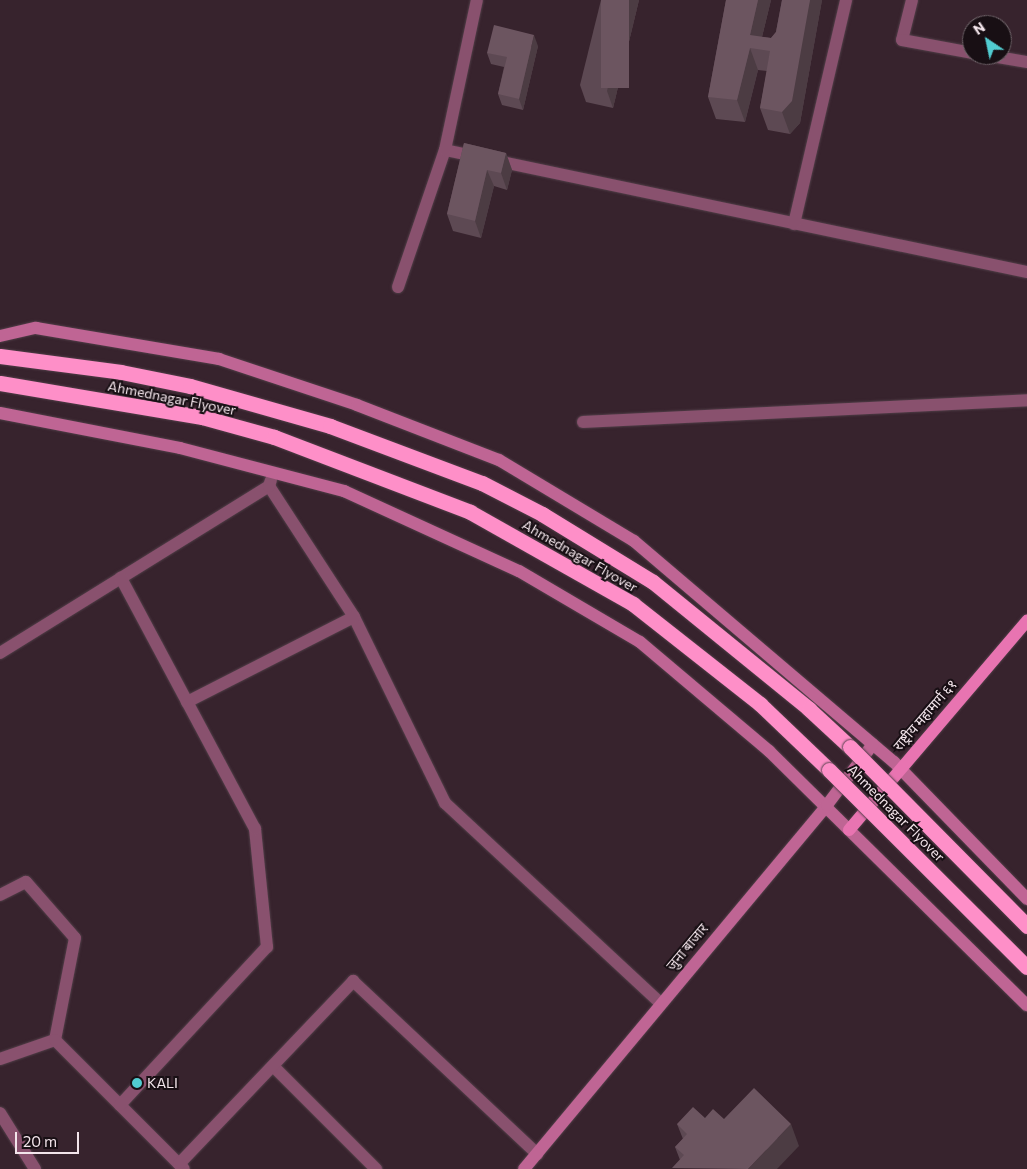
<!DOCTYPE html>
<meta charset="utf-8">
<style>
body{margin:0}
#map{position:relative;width:1027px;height:1169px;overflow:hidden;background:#37232d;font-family:Commissioner,"Noto Sans Devanagari",sans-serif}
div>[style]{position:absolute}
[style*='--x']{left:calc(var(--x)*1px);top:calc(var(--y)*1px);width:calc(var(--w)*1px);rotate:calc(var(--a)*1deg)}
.roads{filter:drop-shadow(0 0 1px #513e48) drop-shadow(0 0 1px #513e48)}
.street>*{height:12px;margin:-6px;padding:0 6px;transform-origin:6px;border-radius:6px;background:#89516e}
.secondary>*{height:12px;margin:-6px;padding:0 6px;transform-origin:6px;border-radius:6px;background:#bf6594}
.primary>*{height:12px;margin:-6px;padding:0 6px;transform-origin:6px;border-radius:6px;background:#e874b1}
.highway>*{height:15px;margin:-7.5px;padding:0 7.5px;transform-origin:7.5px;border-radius:7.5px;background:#fe8fc8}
.bridges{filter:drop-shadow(0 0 1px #513e48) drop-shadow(0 0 1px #513e48)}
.highway-bridge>*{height:15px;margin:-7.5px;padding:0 7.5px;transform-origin:7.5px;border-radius:7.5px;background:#fe8fc8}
.wall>*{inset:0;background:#5d4953}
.shaded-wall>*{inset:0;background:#4c3c43}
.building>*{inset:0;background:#6c5560;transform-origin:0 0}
.dots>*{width:14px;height:14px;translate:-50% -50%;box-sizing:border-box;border:2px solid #180f14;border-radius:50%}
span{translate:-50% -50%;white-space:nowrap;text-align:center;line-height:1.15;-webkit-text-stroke:4px #180f14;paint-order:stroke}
.street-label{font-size:14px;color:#f3e5eb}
.poi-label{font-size:14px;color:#f3e5eb}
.left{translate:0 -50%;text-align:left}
.north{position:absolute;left:962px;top:15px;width:50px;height:50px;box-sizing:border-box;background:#180f14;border:1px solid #70656a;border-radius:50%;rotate:326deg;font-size:14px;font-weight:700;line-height:20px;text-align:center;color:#f3e5eb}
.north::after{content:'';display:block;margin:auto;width:18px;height:22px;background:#51ccd1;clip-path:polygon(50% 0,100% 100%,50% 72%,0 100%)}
.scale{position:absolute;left:15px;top:1132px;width:64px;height:22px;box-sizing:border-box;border:2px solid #f3e5eb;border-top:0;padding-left:6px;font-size:15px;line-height:18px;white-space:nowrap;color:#f3e5eb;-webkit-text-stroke:4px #180f14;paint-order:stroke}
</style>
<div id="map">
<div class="roads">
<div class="street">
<i style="--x:912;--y:0;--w:41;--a:104"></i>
<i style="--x:902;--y:40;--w:71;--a:10.5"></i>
<i style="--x:986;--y:55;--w:42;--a:9.7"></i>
<i style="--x:445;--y:150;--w:595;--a:11.84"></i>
<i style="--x:794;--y:224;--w:230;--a:-76.9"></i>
<i style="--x:398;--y:287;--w:145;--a:-71.1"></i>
<i style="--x:445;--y:150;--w:153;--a:-78"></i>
<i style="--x:583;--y:422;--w:445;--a:-2.8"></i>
<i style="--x:269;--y:486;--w:156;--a:57"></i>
<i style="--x:354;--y:617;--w:207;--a:63.9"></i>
<i style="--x:445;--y:803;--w:294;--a:42.9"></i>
<i style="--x:0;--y:653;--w:317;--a:-31.8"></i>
<i style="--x:269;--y:486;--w:6;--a:-72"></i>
<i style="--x:187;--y:702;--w:187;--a:-27"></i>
<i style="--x:0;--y:895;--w:29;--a:-27"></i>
<i style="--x:26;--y:882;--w:74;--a:48.8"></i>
<i style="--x:75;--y:938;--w:104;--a:101.1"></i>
<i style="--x:0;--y:1059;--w:58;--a:-19.1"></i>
<i style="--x:55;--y:1040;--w:182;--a:45"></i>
<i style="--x:273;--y:1066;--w:146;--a:45"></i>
<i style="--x:120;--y:1105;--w:216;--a:-47.1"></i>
<i style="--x:267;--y:947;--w:119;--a:-95.8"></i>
<i style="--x:255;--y:829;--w:285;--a:-118.1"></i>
<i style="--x:0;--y:1113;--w:66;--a:58"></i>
<i style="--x:179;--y:1164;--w:253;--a:-46.4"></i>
<i style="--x:353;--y:981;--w:253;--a:43.2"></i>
</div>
<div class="secondary">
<i style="--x:0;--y:336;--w:37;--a:-13"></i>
<i style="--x:36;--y:328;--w:186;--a:9.6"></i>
<i style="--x:219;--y:359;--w:145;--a:18.4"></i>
<i style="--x:357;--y:405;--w:152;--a:21.2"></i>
<i style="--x:499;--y:460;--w:157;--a:31"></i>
<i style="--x:634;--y:541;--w:341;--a:40.4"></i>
<i style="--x:894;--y:762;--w:191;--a:45.8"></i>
<i style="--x:0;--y:413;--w:183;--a:11"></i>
<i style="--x:180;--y:448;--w:170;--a:14.7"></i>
<i style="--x:344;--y:491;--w:192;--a:24.6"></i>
<i style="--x:519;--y:571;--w:140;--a:30.4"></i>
<i style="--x:640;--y:642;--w:169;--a:40.2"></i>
<i style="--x:769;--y:751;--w:362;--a:44.6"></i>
<i style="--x:524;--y:1169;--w:474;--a:-50.2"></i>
<i style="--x:827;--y:805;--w:76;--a:-53"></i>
</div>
<div class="primary">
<i style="--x:849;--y:830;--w:275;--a:-49.6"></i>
</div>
<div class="highway">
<i style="--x:0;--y:356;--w:122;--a:7.5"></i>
<i style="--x:121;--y:372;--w:70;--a:11.5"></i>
<i style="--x:190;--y:386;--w:146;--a:15.9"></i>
<i style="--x:330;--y:426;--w:162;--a:20.6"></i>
<i style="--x:482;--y:483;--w:68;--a:27.3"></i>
<i style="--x:542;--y:514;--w:130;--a:31.5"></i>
<i style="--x:653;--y:582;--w:201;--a:39.1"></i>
<i style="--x:809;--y:709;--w:56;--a:42.8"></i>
<i style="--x:0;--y:383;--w:205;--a:9.6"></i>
<i style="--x:202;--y:417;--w:75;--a:15.5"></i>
<i style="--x:274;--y:437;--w:210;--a:20.9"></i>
<i style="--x:470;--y:512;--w:187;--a:29.4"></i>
<i style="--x:633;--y:604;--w:162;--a:38.2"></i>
<i style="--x:760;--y:704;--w:95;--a:43.7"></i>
</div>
</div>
<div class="bridges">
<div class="highway-bridge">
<i style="--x:850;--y:747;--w:252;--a:45.3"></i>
<i style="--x:829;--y:770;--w:279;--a:44.9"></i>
</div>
</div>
<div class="wall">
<i style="clip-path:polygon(601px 0,639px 0,613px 108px,586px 102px,580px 85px)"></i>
<i style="clip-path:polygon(726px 0,771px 0,762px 37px,771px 38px,776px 32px,782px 0,822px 0,800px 123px,790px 134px,768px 130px,760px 108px,767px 71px,758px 70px,745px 122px,716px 119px,708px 97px)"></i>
<i style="clip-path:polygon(538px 46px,523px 110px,502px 105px,498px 94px,504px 67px,491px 64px,487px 53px)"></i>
<i style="clip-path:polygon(464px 143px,506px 153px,512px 170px,507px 190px,494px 186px,481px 238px,453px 231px,447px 214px)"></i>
<i style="clip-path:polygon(705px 1118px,724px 1119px,799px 1146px,680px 1160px,675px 1147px,683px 1139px,677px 1124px)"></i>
</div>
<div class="shaded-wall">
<i style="clip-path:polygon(629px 0,639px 0,613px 108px,607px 91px)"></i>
<i style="clip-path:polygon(758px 0,771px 0,759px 49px,750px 35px)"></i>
<i style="clip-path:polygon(810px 0,822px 0,800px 123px,790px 134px,782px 112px)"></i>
<i style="clip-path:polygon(534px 35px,538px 46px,523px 110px,519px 99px)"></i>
<i style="clip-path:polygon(750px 48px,758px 70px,745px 122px,737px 100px)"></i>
<i style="clip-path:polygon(506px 153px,512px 170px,507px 190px,501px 173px)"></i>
<i style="clip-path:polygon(487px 170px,494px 186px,481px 238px,475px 221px)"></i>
<i style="clip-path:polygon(791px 1124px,799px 1146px,777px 1169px,748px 1169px)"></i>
</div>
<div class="building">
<i style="left:601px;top:0;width:28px;height:88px"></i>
<i style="clip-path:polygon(726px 0,758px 0,750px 35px,771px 38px,776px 32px,782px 0,810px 0,792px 101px,782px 112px,760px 108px,770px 51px,750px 48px,737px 100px,708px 97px)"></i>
<i style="clip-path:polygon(494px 25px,534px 35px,519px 99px,498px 94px,507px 57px,487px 53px)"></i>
<i style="clip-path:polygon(464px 143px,506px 153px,501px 173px,487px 170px,475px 221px,447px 214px)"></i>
<i style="clip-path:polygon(754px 1088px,791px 1124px,748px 1169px,672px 1168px,684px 1155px,675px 1147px,687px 1134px,677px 1124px,693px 1107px,705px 1118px,713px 1109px,724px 1119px)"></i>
</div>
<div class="dots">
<i style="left:137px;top:1083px;background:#51ccd1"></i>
</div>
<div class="street-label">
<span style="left:172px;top:398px;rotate:11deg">Ahmednagar Flyover</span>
<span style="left:580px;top:556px;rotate:30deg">Ahmednagar Flyover</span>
<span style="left:925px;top:715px;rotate:-49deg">राष्ट्रीय महामार्ग ६१</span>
<span style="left:896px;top:813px;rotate:45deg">Ahmednagar Flyover</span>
<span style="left:687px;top:947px;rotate:-50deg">जुना बाजार</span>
</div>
<div class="poi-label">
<span class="left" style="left:147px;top:1083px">KALI</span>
</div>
<div class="north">N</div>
<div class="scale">20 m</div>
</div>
